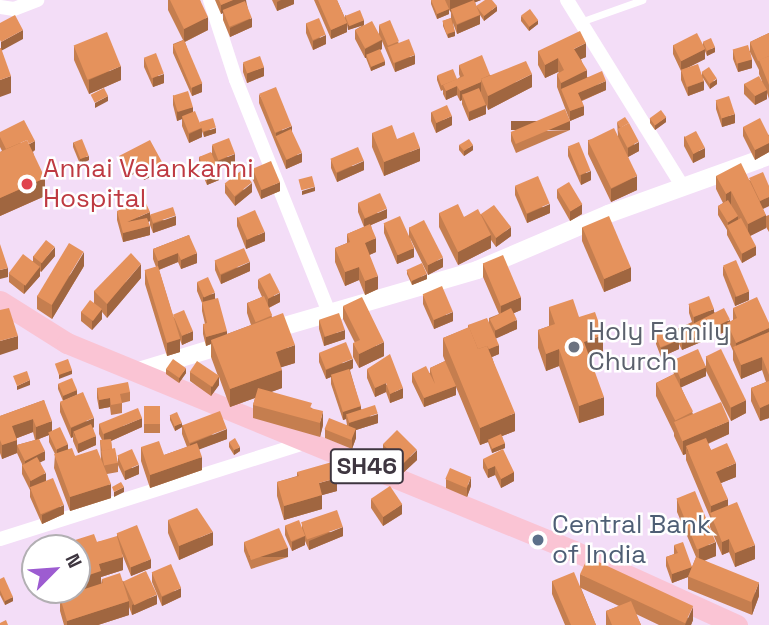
<!DOCTYPE html>
<style>
body{margin:0}
#map{position:relative;width:769px;height:625px;overflow:hidden;background:#f3ddf7;font-family:"Space Grotesk",sans-serif}
div>[style]{position:absolute}
[style*='--x']{left:calc(var(--x)*1px);top:calc(var(--y)*1px);width:calc(var(--w)*1px);rotate:calc(var(--a)*1deg)}
.service>*{height:7px;margin:-3.5px;padding:0 3.5px;transform-origin:3.5px;border-radius:3.5px;background:#fff}
.minor>*{height:14px;margin:-7px;padding:0 7px;transform-origin:7px;border-radius:7px;background:#fff}
.tertiary>*{height:18px;margin:-9px;padding:0 9px;transform-origin:9px;border-radius:9px;background:#fff}
.primary>*{height:21px;margin:-10.5px;padding:0 10.5px;transform-origin:10.5px;border-radius:10.5px;background:#fac4d4}
.wall>*{inset:0;background:#c57e4f;transform-origin:0 0}
.shaded-wall>*{inset:0;background:#a06640;transform-origin:0 0}
.building>*{inset:0;background:#e5925c;transform-origin:0 0}
.dots>*{width:19px;height:19px;translate:-50% -50%;box-sizing:border-box;border:4px solid #fff;border-radius:50%}
span{translate:-50% -50%;white-space:nowrap;text-align:center;line-height:1.15;-webkit-text-stroke:5px #fff;paint-order:stroke}
.shield-label span{padding:2px 5px;background:#fff;border:2px solid;border-radius:5px;-webkit-text-stroke-width:0}
.shield-label{font-size:24px;color:#3e3640;font-weight:700}
.health-label{font-size:26px;color:#be3a42}
.left{translate:0 -50%;text-align:left}
.worship-label{font-size:26px;color:#5b616d}
.service-label{font-size:26px;color:#4e5e75}
.north{position:absolute;left:21px;top:534px;width:70px;height:70px;box-sizing:border-box;background:#fff;border:2px solid #b2afb3;border-radius:50%;rotate:65deg;font-size:19px;font-weight:700;line-height:28px;text-align:center;color:#3e3640}
.north::after{content:'';display:block;margin:auto;width:24px;height:32px;background:#9d5cd1;clip-path:polygon(50% 0,100% 100%,50% 72%,0 100%)}
</style>
<div id="map">
<div class="service">
<i style="--x:583;--y:21;--w:63;--a:-19.6"></i>
</div>
<div class="minor">
<i style="--x:210;--y:0;--w:84;--a:72"></i>
<i style="--x:236;--y:80;--w:250;--a:68.2"></i>
<i style="--x:567;--y:0;--w:220;--a:58.2"></i>
<i style="--x:0;--y:7;--w:14;--a:8"></i>
<i style="--x:14;--y:9;--w:25;--a:-21"></i>
<i style="--x:0;--y:539;--w:323;--a:-17.5"></i>
</div>
<div class="tertiary">
<i style="--x:264;--y:332;--w:222;--a:-16.2"></i>
<i style="--x:477;--y:270;--w:142;--a:-23.1"></i>
<i style="--x:608;--y:214;--w:171;--a:-19.8"></i>
<i style="--x:135;--y:372;--w:103;--a:-16.9"></i>
</div>
<div class="primary">
<i style="--x:0;--y:301;--w:79;--a:32.1"></i>
<i style="--x:67;--y:343;--w:548;--a:22.31"></i>
<i style="--x:574;--y:551;--w:179;--a:24.4"></i>
</div>
<div class="wall">
<i style="clip-path:polygon(168px 0,200px 0,208px 30px,185px 42px,202px 92px,192px 96px,173px 53px,173px 44px,183px 40px,168px 10px)"></i>
<i style="clip-path:polygon(215px 0,246px 0,252px 27px,230px 37px,223px 20px,223px 13px,221px 14px)"></i>
<i style="clip-path:polygon(272px 0,294px 0,294px 4px,277px 11px)"></i>
<i style="clip-path:polygon(314px 0,337px 0,345px 18px,345px 15px,379px 34px,379px 25px,399px 43px,415px 64px,395px 72px,382px 41px,382px 49px,380px 50px,385px 65px,371px 71px,366px 58px,365px 58px,355px 39px,355px 30px,363px 25px,348px 30px,347px 25px,347px 32px,331px 39px)"></i>
<i style="clip-path:polygon(431px 0,481px 0,475px 2px,476px 6px,497px 11px,484px 21px,480px 15px,480px 24px,457px 34px,453px 23px,455px 36px,448px 38px,443px 26px,443px 21px,451px 18px,451px 12px,449px 10px,449px 14px,437px 19px,431px 4px)"></i>
<i style="clip-path:polygon(521px 16px,538px 24px,529px 31px,521px 21px)"></i>
<i style="clip-path:polygon(306px 23px,326px 44px,313px 50px,306px 33px)"></i>
<i style="clip-path:polygon(769px 33px,769px 99px,767px 93px,767px 99px,755px 105px,744px 94px,744px 84px,762px 81px,759px 74px,759px 70px,750px 52px,752px 68px,738px 72px,733px 59px,733px 50px,750px 51px,750px 42px)"></i>
<i style="clip-path:polygon(703px 42px,715px 52px,707px 56px,705px 51px,705px 59px,681px 71px,673px 54px,673px 45px,703px 45px)"></i>
<i style="clip-path:polygon(74px 46px,121px 80px,89px 94px,74px 60px)"></i>
<i style="clip-path:polygon(538px 51px,586px 57px,581px 59px,587px 77px,606px 90px,582px 101px,584px 115px,570px 121px,557px 87px,557px 74px,559px 73px,558px 72px,545px 78px,538px 65px)"></i>
<i style="clip-path:polygon(144px 58px,164px 83px,153px 87px,144px 67px)"></i>
<i style="clip-path:polygon(243px 63px,264px 76px,247px 83px,243px 72px)"></i>
<i style="clip-path:polygon(459px 65px,490px 75px,532px 87px,488px 110px,486px 105px,486px 114px,469px 121px,462px 104px,462px 100px,460px 101px,457px 95px,446px 100px,443px 94px,443px 90px,441px 91px,437px 80px,437px 76px,457px 79px,460px 77px,459px 74px)"></i>
<i style="clip-path:polygon(681px 71px,702px 75px,702px 72px,717px 84px,710px 89px,703px 78px,704px 90px,688px 96px,681px 80px)"></i>
<i style="clip-path:polygon(259px 94px,302px 162px,286px 169px,259px 103px)"></i>
<i style="clip-path:polygon(173px 95px,193px 112px,200px 124px,216px 133px,204px 137px,202px 131px,202px 137px,189px 143px,182px 126px,182px 119px,177px 121px,173px 105px)"></i>
<i style="clip-path:polygon(716px 100px,735px 123px,722px 127px,716px 109px)"></i>
<i style="clip-path:polygon(431px 112px,452px 125px,436px 133px,431px 121px)"></i>
<i style="clip-path:polygon(650px 118px,666px 122px,655px 130px,650px 123px)"></i>
<i style="clip-path:polygon(617px 122px,639px 151px,628px 157px,637px 190px,611px 202px,588px 154px,588px 140px,618px 136px)"></i>
<i style="clip-path:polygon(743px 127px,769px 135px,769px 131px,769px 152px,755px 160px,743px 136px)"></i>
<i style="clip-path:polygon(570px 130px,516px 153px,511px 141px,511px 132px)"></i>
<i style="clip-path:polygon(0 132px,35px 150px,33px 152px,45px 196px,0 216px,0 152px,2px 151px,0 147px)"></i>
<i style="clip-path:polygon(372px 133px,397px 139px,420px 161px,384px 176px,372px 147px)"></i>
<i style="clip-path:polygon(684px 136px,705px 157px,693px 163px,684px 146px)"></i>
<i style="clip-path:polygon(73px 142px,89px 160px,80px 164px,73px 147px)"></i>
<i style="clip-path:polygon(212px 145px,235px 163px,218px 169px,219px 180px,207px 185px,199px 166px,199px 157px,212px 153px)"></i>
<i style="clip-path:polygon(459px 145px,473px 150px,464px 156px,459px 150px)"></i>
<i style="clip-path:polygon(568px 147px,591px 180px,581px 185px,568px 156px)"></i>
<i style="clip-path:polygon(119px 156px,162px 171px,144px 180px,139px 171px,126px 178px,119px 165px)"></i>
<i style="clip-path:polygon(331px 159px,364px 170px,337px 182px,331px 168px)"></i>
<i style="clip-path:polygon(252px 168px,280px 191px,261px 199px,252px 178px)"></i>
<i style="clip-path:polygon(716px 176px,749px 180px,769px 186px,769px 206px,763px 209px,766px 216px,769px 215px,769px 232px,766px 227px,766px 228px,750px 236px,756px 255px,742px 263px,727px 235px,727px 230px,718px 215px,718px 206px,723px 203px,716px 189px)"></i>
<i style="clip-path:polygon(225px 184px,252px 192px,235px 206px,225px 193px)"></i>
<i style="clip-path:polygon(515px 186px,550px 213px,527px 223px,515px 195px)"></i>
<i style="clip-path:polygon(557px 189px,582px 214px,570px 221px,557px 198px)"></i>
<i style="clip-path:polygon(358px 203px,387px 218px,371px 225px,376px 252px,369px 255px,378px 289px,365px 295px,359px 280px,345px 286px,335px 262px,335px 248px,347px 243px,347px 234px,364px 227px,358px 212px)"></i>
<i style="clip-path:polygon(117px 211px,150px 221px,148px 222px,150px 235px,123px 242px,117px 220px)"></i>
<i style="clip-path:polygon(439px 213px,464px 217px,481px 214px,511px 236px,496px 247px,491px 240px,491px 248px,458px 265px,439px 227px)"></i>
<i style="clip-path:polygon(150px 215px,176px 225px,153px 233px,150px 225px)"></i>
<i style="clip-path:polygon(237px 217px,265px 241px,246px 249px,237px 226px)"></i>
<i style="clip-path:polygon(384px 224px,409px 236px,409px 227px,443px 267px,428px 275px,410px 238px,414px 257px,397px 264px,384px 233px)"></i>
<i style="clip-path:polygon(582px 227px,631px 281px,604px 292px,582px 241px)"></i>
<i style="clip-path:polygon(189px 235px,197px 263px,181px 269px,178px 262px,159px 270px,173px 316px,193px 340px,182px 345px,180px 340px,180px 352px,167px 356px,145px 284px,145px 271px,156px 267px,153px 259px,153px 249px)"></i>
<i style="clip-path:polygon(33px 256px,55px 256px,41px 272px,40px 271px,40px 276px,24px 294px,9px 282px,9px 273px,33px 261px)"></i>
<i style="clip-path:polygon(215px 261px,250px 271px,221px 284px,215px 270px)"></i>
<i style="clip-path:polygon(483px 263px,521px 310px,514px 313px,517px 329px,496px 338px,499px 354px,492px 357px,515px 431px,502px 436px,505px 448px,492px 453px,488px 442px,480px 445px,456px 387px,456px 395px,424px 407px,412px 382px,412px 373px,430px 373px,430px 368px,445px 361px,443px 356px,443px 338px,468px 328px,468px 325px,489px 323px,489px 318px,499px 314px,483px 277px)"></i>
<i style="clip-path:polygon(84px 266px,52px 319px,37px 309px,37px 296px)"></i>
<i style="clip-path:polygon(723px 266px,749px 300px,735px 306px,723px 275px)"></i>
<i style="clip-path:polygon(407px 270px,427px 279px,412px 285px,407px 274px)"></i>
<i style="clip-path:polygon(141px 278px,107px 318px,102px 312px,102px 319px,92px 330px,81px 321px,81px 312px,94px 303px,94px 291px)"></i>
<i style="clip-path:polygon(258px 279px,280px 302px,269px 308px,272px 317px,295px 363px,281px 367px,282px 388px,271px 392px,312px 408px,323px 425px,320px 437px,253px 418px,253px 405px,255px 398px,230px 407px,219px 377px,219px 385px,211px 396px,190px 381px,190px 372px,218px 376px,211px 357px,211px 344px,206px 346px,203px 334px,203px 324px,205px 324px,202px 311px,202px 303px,197px 291px,197px 282px,215px 298px,227px 334px,251px 325px,247px 313px,247px 303px,262px 297px,258px 288px)"></i>
<i style="clip-path:polygon(423px 295px,453px 321px,434px 329px,423px 304px)"></i>
<i style="clip-path:polygon(689px 304px,714px 312px,730px 322px,733px 320px,733px 308px,769px 323px,769px 418px,760px 421px,751px 401px,751px 388px,766px 382px,762px 370px,741px 379px,733px 360px,733px 351px,727px 337px,727px 331px,682px 350px,679px 344px,679px 349px,661px 357px,656px 344px,656px 335px,677px 334px,677px 329px,692px 322px,689px 313px)"></i>
<i style="clip-path:polygon(343px 306px,384px 356px,359px 368px,353px 357px,353px 343px,355px 343px,343px 319px)"></i>
<i style="clip-path:polygon(549px 307px,579px 317px,603px 353px,590px 358px,604px 415px,579px 423px,559px 366px,546px 371px,538px 348px,538px 330px,549px 326px)"></i>
<i style="clip-path:polygon(319px 320px,345px 339px,324px 346px,319px 329px)"></i>
<i style="clip-path:polygon(319px 353px,353px 368px,350px 370px,361px 409px,378px 423px,356px 430px,356px 438px,352px 449px,325px 438px,325px 429px,347px 425px,346px 419px,343px 420px,331px 384px,331px 377px,326px 379px,319px 362px)"></i>
<i style="clip-path:polygon(706px 356px,746px 413px,731px 421px,706px 371px,706px 376px,681px 387px,693px 414px,729px 434px,708px 444px,711px 450px,736px 477px,721px 483px,728px 506px,755px 559px,735px 567px,729px 552px,722px 555px,710px 527px,710px 517px,686px 460px,686px 454px,683px 455px,674px 436px,674px 433px,656px 396px,656px 383px,674px 374px,672px 369px,672px 360px,706px 366px)"></i>
<i style="clip-path:polygon(166px 369px,186px 373px,179px 383px,166px 374px)"></i>
<i style="clip-path:polygon(367px 369px,403px 398px,390px 403px,386px 392px,375px 397px,367px 378px)"></i>
<i style="clip-path:polygon(58px 384px,77px 390px,63px 401px,58px 389px)"></i>
<i style="clip-path:polygon(97px 388px,130px 392px,130px 401px,122px 403px,122px 413px,111px 415px,110px 407px,99px 409px,97px 398px)"></i>
<i style="clip-path:polygon(evenodd,44px 400px,52px 432px,75px 456px,101px 459px,100px 440px,102px 440px,99px 434px,99px 424px,142px 427px,111px 441px,112px 449px,118px 463px,118px 472px,107px 474px,111px 498px,70px 511px,54px 468px,55px 454px,49px 442px,49px 435px,39px 439px,45px 460px,40px 462px,46px 482px,64px 514px,42px 524px,30px 497px,30px 490px,22px 474px,22px 464px,17px 453px,2px 459px,0 453px,0 416px,44px 400px,33px 432px,35px 440px,17px 445px,17px 438px,33px 432px)"></i>
<i style="clip-path:polygon(60px 402px,94px 427px,93px 428px,96px 445px,78px 453px,73px 441px,73px 437px,71px 438px,60px 412px)"></i>
<i style="left:144px;top:406px;width:16px;height:27px"></i>
<i style="clip-path:polygon(170px 415px,182px 427px,175px 431px,170px 420px)"></i>
<i style="clip-path:polygon(182px 425px,227px 439px,199px 449px,202px 470px,150px 488px,141px 461px,141px 447px,164px 455px,187px 447px,182px 434px)"></i>
<i style="clip-path:polygon(229px 442px,240px 451px,234px 455px,229px 447px)"></i>
<i style="clip-path:polygon(383px 444px,417px 460px,403px 473px,383px 454px)"></i>
<i style="clip-path:polygon(118px 456px,139px 474px,125px 480px,118px 465px)"></i>
<i style="clip-path:polygon(483px 459px,514px 472px,514px 481px,501px 488px,495px 475px,488px 478px,483px 468px)"></i>
<i style="clip-path:polygon(297px 472px,337px 491px,322px 495px,322px 509px,284px 520px,277px 496px,277px 482px,297px 476px)"></i>
<i style="clip-path:polygon(446px 479px,471px 486px,467px 497px,446px 488px)"></i>
<i style="clip-path:polygon(371px 499px,402px 514px,383px 526px,371px 508px)"></i>
<i style="clip-path:polygon(677px 499px,716px 556px,704px 560px,759px 596px,752px 615px,688px 589px,688px 577px,672px 583px,666px 566px,666px 557px,674px 554px,674px 545px,692px 567px,696px 557px,677px 512px)"></i>
<i style="clip-path:polygon(168px 520px,213px 545px,179px 560px,168px 533px)"></i>
<i style="clip-path:polygon(302px 524px,343px 536px,309px 550px,305px 541px,305px 545px,292px 551px,285px 535px,285px 526px,302px 529px)"></i>
<i style="clip-path:polygon(117px 533px,151px 568px,131px 576px,122px 554px,123px 570px,101px 577px,101px 584px,102px 579px,123px 581px,157px 604px,132px 615px,129px 607px,129px 615px,98px 625px,64px 625px,60px 611px,60px 597px,70px 594px,68px 590px,79px 591px,83px 590px,77px 570px,77px 548px,72px 548px,72px 541px,97px 542px,117px 538px)"></i>
<i style="clip-path:polygon(244px 542px,288px 557px,251px 569px,244px 551px)"></i>
<i style="clip-path:polygon(152px 572px,181px 597px,162px 606px,152px 582px)"></i>
<i style="clip-path:polygon(580px 574px,693px 620px,691px 625px,659px 625px,636px 614px,641px 625px,606px 625px,606px 611px,619px 606px,581px 588px,596px 625px,565px 625px,552px 594px,552px 581px,580px 586px)"></i>
<i style="clip-path:polygon(0 579px,13px 601px,5px 605px,0 595px)"></i>
</div>
<div class="shaded-wall">
<i style="clip-path:polygon(233px 0,246px 0,246px 4px,223px 11px,223px 13px,221px 14px,221px 5px)"></i>
<i style="clip-path:polygon(281px 0,294px 0,294px 4px,277px 11px,277px 2px)"></i>
<i style="clip-path:polygon(450px 0,481px 0,452px 12px,451px 9px,450px 13px)"></i>
<i style="clip-path:polygon(497px 6px,497px 11px,484px 21px,484px 16px)"></i>
<i style="clip-path:polygon(449px 9px,449px 14px,437px 19px,437px 14px)"></i>
<i style="clip-path:polygon(480px 15px,480px 24px,457px 34px,457px 25px)"></i>
<i style="clip-path:polygon(208px 17px,208px 30px,184px 42px,184px 29px)"></i>
<i style="clip-path:polygon(252px 18px,252px 27px,230px 37px,230px 28px)"></i>
<i style="clip-path:polygon(364px 20px,364px 25px,348px 30px,348px 25px)"></i>
<i style="clip-path:polygon(538px 20px,538px 24px,529px 31px,529px 27px)"></i>
<i style="clip-path:polygon(347px 23px,347px 32px,331px 39px,331px 30px)"></i>
<i style="clip-path:polygon(23px 30px,23px 39px,1px 51px,1px 42px)"></i>
<i style="clip-path:polygon(455px 31px,455px 36px,448px 38px,448px 34px)"></i>
<i style="clip-path:polygon(326px 35px,326px 44px,313px 50px,313px 41px)"></i>
<i style="clip-path:polygon(382px 40px,382px 49px,367px 57px,366px 55px,366px 58px,365px 58px,365px 49px)"></i>
<i style="clip-path:polygon(586px 43px,586px 57px,574px 62px,574px 49px)"></i>
<i style="clip-path:polygon(715px 47px,715px 52px,707px 56px,707px 51px)"></i>
<i style="clip-path:polygon(705px 49px,705px 59px,681px 71px,681px 61px)"></i>
<i style="clip-path:polygon(415px 55px,415px 64px,395px 72px,395px 63px)"></i>
<i style="clip-path:polygon(558px 58px,558px 72px,545px 78px,545px 65px)"></i>
<i style="clip-path:polygon(752px 59px,752px 68px,738px 72px,738px 63px)"></i>
<i style="clip-path:polygon(385px 61px,385px 65px,371px 71px,371px 67px)"></i>
<i style="clip-path:polygon(121px 66px,121px 80px,89px 94px,89px 80px)"></i>
<i style="clip-path:polygon(264px 67px,264px 76px,247px 83px,247px 73px)"></i>
<i style="clip-path:polygon(587px 70px,587px 83px,561px 90px,561px 83px)"></i>
<i style="clip-path:polygon(164px 74px,164px 83px,153px 87px,153px 78px)"></i>
<i style="clip-path:polygon(532px 74px,532px 87px,488px 110px,488px 96px)"></i>
<i style="clip-path:polygon(11px 76px,11px 93px,0 97px,0 80px)"></i>
<i style="clip-path:polygon(717px 79px,717px 84px,710px 89px,710px 84px)"></i>
<i style="clip-path:polygon(606px 81px,606px 90px,578px 102px,578px 93px)"></i>
<i style="clip-path:polygon(704px 81px,704px 90px,688px 96px,688px 87px)"></i>
<i style="clip-path:polygon(481px 82px,481px 92px,462px 94px,462px 100px,460px 101px,460px 91px)"></i>
<i style="clip-path:polygon(202px 83px,202px 92px,192px 96px,192px 87px)"></i>
<i style="clip-path:polygon(457px 86px,457px 95px,446px 100px,446px 91px)"></i>
<i style="clip-path:polygon(767px 90px,767px 99px,755px 105px,755px 96px)"></i>
<i style="clip-path:polygon(108px 96px,108px 101px,95px 108px,95px 103px)"></i>
<i style="clip-path:polygon(486px 105px,486px 114px,469px 121px,469px 112px)"></i>
<i style="clip-path:polygon(584px 106px,584px 115px,570px 121px,570px 111px)"></i>
<i style="clip-path:polygon(193px 107px,193px 116px,182px 117px,182px 119px,177px 121px,177px 111px)"></i>
<i style="clip-path:polygon(735px 114px,735px 123px,722px 127px,722px 118px)"></i>
<i style="clip-path:polygon(452px 116px,452px 125px,436px 133px,436px 123px)"></i>
<i style="clip-path:polygon(666px 117px,666px 122px,655px 130px,655px 125px)"></i>
<i style="left:570px;top:121px;width:9px;height:59px;rotate:90deg"></i>
<i style="clip-path:polygon(292px 126px,292px 135px,276px 137px,276px 133px)"></i>
<i style="clip-path:polygon(202px 128px,202px 137px,189px 143px,189px 134px)"></i>
<i style="clip-path:polygon(216px 128px,216px 133px,204px 137px,204px 132px)"></i>
<i style="clip-path:polygon(35px 141px,35px 150px,9px 164px,9px 155px)"></i>
<i style="clip-path:polygon(639px 142px,639px 151px,628px 157px,628px 148px)"></i>
<i style="clip-path:polygon(769px 143px,769px 152px,755px 160px,755px 150px)"></i>
<i style="clip-path:polygon(473px 145px,473px 150px,464px 156px,464px 151px)"></i>
<i style="clip-path:polygon(420px 148px,420px 161px,384px 176px,384px 162px)"></i>
<i style="clip-path:polygon(705px 148px,705px 157px,693px 163px,693px 154px)"></i>
<i style="clip-path:polygon(302px 153px,302px 162px,286px 169px,286px 160px)"></i>
<i style="clip-path:polygon(235px 154px,235px 163px,218px 170px,218px 161px)"></i>
<i style="clip-path:polygon(89px 156px,89px 160px,80px 164px,80px 159px)"></i>
<i style="clip-path:polygon(364px 161px,364px 170px,337px 182px,337px 173px)"></i>
<i style="clip-path:polygon(139px 162px,139px 171px,126px 178px,126px 169px)"></i>
<i style="clip-path:polygon(162px 162px,162px 171px,144px 180px,144px 171px)"></i>
<i style="clip-path:polygon(219px 171px,219px 180px,207px 185px,207px 176px)"></i>
<i style="clip-path:polygon(591px 171px,591px 180px,581px 185px,581px 175px)"></i>
<i style="clip-path:polygon(637px 176px,637px 190px,611px 202px,611px 189px)"></i>
<i style="clip-path:polygon(45px 178px,45px 196px,0 216px,0 198px)"></i>
<i style="clip-path:polygon(280px 182px,280px 191px,261px 199px,261px 190px)"></i>
<i style="clip-path:polygon(252px 183px,252px 192px,235px 206px,235px 197px)"></i>
<i style="clip-path:polygon(315px 187px,315px 191px,302px 195px,302px 191px)"></i>
<i style="clip-path:polygon(731px 191px,731px 205px,726px 208px,726px 194px)"></i>
<i style="clip-path:polygon(769px 197px,769px 206px,760px 210px,760px 201px)"></i>
<i style="clip-path:polygon(550px 204px,550px 213px,527px 223px,527px 214px)"></i>
<i style="clip-path:polygon(582px 204px,582px 214px,570px 221px,570px 211px)"></i>
<i style="clip-path:polygon(387px 209px,387px 218px,364px 228px,364px 219px)"></i>
<i style="clip-path:polygon(150px 212px,150px 221px,127px 231px,127px 222px)"></i>
<i style="clip-path:polygon(766px 215px,766px 228px,748px 237px,748px 224px)"></i>
<i style="clip-path:polygon(176px 216px,176px 225px,153px 233px,153px 224px)"></i>
<i style="clip-path:polygon(738px 216px,738px 225px,728px 226px,728px 222px)"></i>
<i style="clip-path:polygon(150px 226px,150px 235px,123px 242px,123px 233px)"></i>
<i style="clip-path:polygon(511px 227px,511px 236px,496px 247px,496px 238px)"></i>
<i style="clip-path:polygon(265px 232px,265px 241px,246px 249px,246px 240px)"></i>
<i style="clip-path:polygon(491px 235px,491px 248px,458px 265px,458px 252px)"></i>
<i style="clip-path:polygon(376px 238px,376px 252px,365px 257px,365px 243px)"></i>
<i style="clip-path:polygon(756px 246px,756px 255px,742px 263px,742px 253px)"></i>
<i style="clip-path:polygon(55px 247px,55px 256px,41px 272px,41px 263px)"></i>
<i style="clip-path:polygon(414px 248px,414px 257px,397px 264px,397px 255px)"></i>
<i style="clip-path:polygon(84px 252px,84px 266px,52px 319px,52px 305px)"></i>
<i style="clip-path:polygon(178px 253px,178px 262px,158px 270px,158px 261px)"></i>
<i style="clip-path:polygon(197px 253px,197px 263px,181px 269px,181px 260px)"></i>
<i style="clip-path:polygon(443px 258px,443px 267px,428px 275px,428px 265px)"></i>
<i style="clip-path:polygon(250px 262px,250px 271px,221px 284px,221px 275px)"></i>
<i style="clip-path:polygon(141px 264px,141px 278px,107px 318px,107px 304px)"></i>
<i style="clip-path:polygon(40px 267px,40px 276px,24px 294px,24px 285px)"></i>
<i style="clip-path:polygon(359px 267px,359px 280px,345px 286px,345px 272px)"></i>
<i style="clip-path:polygon(631px 267px,631px 281px,604px 292px,604px 279px)"></i>
<i style="clip-path:polygon(8px 268px,8px 277px,0 279px,0 270px)"></i>
<i style="clip-path:polygon(427px 274px,427px 279px,412px 285px,412px 281px)"></i>
<i style="clip-path:polygon(378px 276px,378px 289px,365px 295px,365px 281px)"></i>
<i style="clip-path:polygon(749px 291px,749px 300px,735px 306px,735px 297px)"></i>
<i style="clip-path:polygon(215px 293px,215px 302px,203px 307px,203px 297px)"></i>
<i style="clip-path:polygon(280px 293px,280px 302px,268px 308px,268px 299px)"></i>
<i style="clip-path:polygon(521px 297px,521px 310px,501px 319px,501px 305px)"></i>
<i style="clip-path:polygon(102px 309px,102px 319px,92px 330px,92px 321px)"></i>
<i style="clip-path:polygon(714px 309px,714px 318px,694px 327px,694px 317px)"></i>
<i style="clip-path:polygon(453px 312px,453px 321px,434px 329px,434px 320px)"></i>
<i style="clip-path:polygon(517px 320px,517px 329px,495px 339px,495px 330px)"></i>
<i style="clip-path:polygon(730px 320px,730px 329px,727px 323px,727px 331px,682px 350px,682px 341px)"></i>
<i style="clip-path:polygon(769px 328px,769px 341px,736px 353px,736px 343px)"></i>
<i style="clip-path:polygon(345px 330px,345px 339px,324px 346px,324px 337px)"></i>
<i style="clip-path:polygon(193px 331px,193px 340px,182px 345px,182px 336px)"></i>
<i style="clip-path:polygon(227px 331px,227px 340px,211px 340px,211px 344px,206px 346px,206px 337px)"></i>
<i style="clip-path:polygon(603px 335px,603px 353px,584px 359px,584px 342px)"></i>
<i style="clip-path:polygon(18px 336px,18px 349px,0 355px,0 341px)"></i>
<i style="clip-path:polygon(180px 339px,180px 352px,167px 356px,167px 343px)"></i>
<i style="clip-path:polygon(679px 340px,679px 349px,661px 357px,661px 348px)"></i>
<i style="clip-path:polygon(384px 342px,384px 356px,359px 368px,359px 354px)"></i>
<i style="clip-path:polygon(295px 345px,295px 363px,276px 369px,276px 352px)"></i>
<i style="clip-path:polygon(499px 345px,499px 354px,480px 362px,480px 353px)"></i>
<i style="clip-path:polygon(559px 349px,559px 366px,546px 371px,546px 354px)"></i>
<i style="clip-path:polygon(762px 357px,762px 370px,741px 379px,741px 365px)"></i>
<i style="clip-path:polygon(353px 359px,353px 368px,326px 379px,326px 370px)"></i>
<i style="clip-path:polygon(706px 367px,706px 376px,680px 388px,680px 379px)"></i>
<i style="clip-path:polygon(186px 368px,186px 373px,179px 383px,179px 378px)"></i>
<i style="clip-path:polygon(72px 370px,72px 374px,59px 379px,59px 374px)"></i>
<i style="clip-path:polygon(282px 370px,282px 388px,230px 407px,230px 389px)"></i>
<i style="clip-path:polygon(219px 376px,219px 385px,211px 396px,211px 386px)"></i>
<i style="clip-path:polygon(30px 380px,30px 385px,17px 390px,17px 386px)"></i>
<i style="clip-path:polygon(386px 383px,386px 392px,375px 397px,375px 388px)"></i>
<i style="clip-path:polygon(456px 386px,456px 395px,424px 407px,424px 398px)"></i>
<i style="clip-path:polygon(403px 388px,403px 398px,390px 403px,390px 394px)"></i>
<i style="clip-path:polygon(77px 390px,77px 395px,63px 401px,63px 396px)"></i>
<i style="clip-path:polygon(604px 397px,604px 415px,579px 423px,579px 406px)"></i>
<i style="clip-path:polygon(110px 398px,110px 407px,99px 409px,99px 400px)"></i>
<i style="clip-path:polygon(746px 400px,746px 413px,731px 421px,731px 407px)"></i>
<i style="clip-path:polygon(769px 404px,769px 418px,760px 421px,760px 408px)"></i>
<i style="clip-path:polygon(361px 406px,361px 415px,346px 414px,346px 419px,343px 420px,343px 411px)"></i>
<i style="clip-path:polygon(323px 411px,323px 425px,320px 437px,320px 423px)"></i>
<i style="clip-path:polygon(515px 413px,515px 431px,489px 441px,488px 439px,488px 442px,480px 445px,480px 428px)"></i>
<i style="clip-path:polygon(378px 414px,378px 423px,356px 430px,356px 438px,352px 449px,352px 440px,349px 432px,349px 423px)"></i>
<i style="clip-path:polygon(94px 418px,94px 427px,75px 436px,73px 431px,73px 437px,71px 438px,71px 428px)"></i>
<i style="clip-path:polygon(142px 418px,142px 427px,104px 444px,104px 434px)"></i>
<i style="clip-path:polygon(33px 419px,33px 432px,12px 440px,12px 426px)"></i>
<i style="clip-path:polygon(52px 421px,52px 434px,49px 433px,49px 435px,36px 440px,36px 427px)"></i>
<i style="clip-path:polygon(729px 421px,729px 434px,688px 452px,686px 446px,686px 454px,683px 455px,683px 441px)"></i>
<i style="clip-path:polygon(182px 423px,182px 427px,175px 431px,175px 426px)"></i>
<i style="clip-path:polygon(227px 429px,227px 439px,190px 453px,190px 444px)"></i>
<i style="clip-path:polygon(96px 436px,96px 445px,78px 453px,78px 444px)"></i>
<i style="clip-path:polygon(17px 440px,17px 453px,2px 459px,2px 445px)"></i>
<i style="clip-path:polygon(505px 443px,505px 448px,492px 453px,492px 449px)"></i>
<i style="clip-path:polygon(68px 444px,68px 453px,57px 458px,57px 449px)"></i>
<i style="clip-path:polygon(240px 447px,240px 451px,234px 455px,234px 450px)"></i>
<i style="clip-path:polygon(417px 450px,417px 460px,403px 473px,403px 464px)"></i>
<i style="clip-path:polygon(45px 451px,45px 460px,25px 470px,25px 461px)"></i>
<i style="clip-path:polygon(202px 457px,202px 470px,150px 488px,150px 475px)"></i>
<i style="clip-path:polygon(736px 463px,736px 477px,716px 485px,716px 472px)"></i>
<i style="clip-path:polygon(139px 465px,139px 474px,125px 480px,125px 471px)"></i>
<i style="clip-path:polygon(495px 466px,495px 475px,488px 478px,488px 469px)"></i>
<i style="clip-path:polygon(514px 472px,514px 481px,501px 488px,501px 479px)"></i>
<i style="clip-path:polygon(46px 473px,46px 482px,30px 490px,30px 481px)"></i>
<i style="clip-path:polygon(471px 477px,471px 486px,467px 497px,467px 488px)"></i>
<i style="clip-path:polygon(337px 478px,337px 491px,319px 496px,319px 483px)"></i>
<i style="clip-path:polygon(111px 484px,111px 498px,70px 511px,70px 497px)"></i>
<i style="clip-path:polygon(124px 487px,124px 492px,114px 497px,114px 492px)"></i>
<i style="clip-path:polygon(322px 495px,322px 509px,284px 520px,284px 506px)"></i>
<i style="clip-path:polygon(728px 499px,728px 512px,711px 516px,711px 506px)"></i>
<i style="clip-path:polygon(402px 504px,402px 514px,383px 526px,383px 517px)"></i>
<i style="clip-path:polygon(64px 505px,64px 514px,42px 524px,42px 515px)"></i>
<i style="clip-path:polygon(343px 527px,343px 536px,309px 550px,309px 541px)"></i>
<i style="clip-path:polygon(213px 532px,213px 545px,179px 560px,179px 546px)"></i>
<i style="clip-path:polygon(305px 536px,305px 545px,292px 551px,292px 542px)"></i>
<i style="clip-path:polygon(729px 539px,729px 552px,722px 555px,722px 542px)"></i>
<i style="clip-path:polygon(716px 542px,716px 556px,699px 563px,699px 549px)"></i>
<i style="clip-path:polygon(755px 545px,755px 559px,735px 567px,735px 553px)"></i>
<i style="left:288px;top:548px;width:9px;height:39px;rotate:90deg"></i>
<i style="clip-path:polygon(123px 557px,123px 570px,101px 577px,101px 585px,83px 590px,83px 577px,99px 564px)"></i>
<i style="clip-path:polygon(151px 559px,151px 568px,131px 576px,131px 567px)"></i>
<i style="clip-path:polygon(692px 567px,688px 577px,672px 583px,672px 574px)"></i>
<i style="clip-path:polygon(759px 582px,759px 596px,752px 615px,752px 601px)"></i>
<i style="clip-path:polygon(181px 588px,181px 597px,162px 606px,162px 597px)"></i>
<i style="clip-path:polygon(157px 595px,157px 604px,132px 615px,132px 605px)"></i>
<i style="clip-path:polygon(13px 597px,13px 601px,5px 605px,5px 601px)"></i>
<i style="clip-path:polygon(129px 601px,129px 615px,98px 625px,67px 625px,67px 621px)"></i>
<i style="clip-path:polygon(693px 607px,693px 620px,691px 625px,685px 625px)"></i>
</div>
<div class="building">
<i style="clip-path:polygon(170px 0,200px 0,208px 17px,184px 29px)"></i>
<i style="clip-path:polygon(219px 0,233px 0,221px 5px)"></i>
<i style="clip-path:polygon(318px 0,337px 0,347px 23px,331px 30px)"></i>
<i style="clip-path:polygon(431px 0,445px 0,449px 9px,437px 14px)"></i>
<i style="left:474px;top:0;width:16px;height:25px;rotate:68deg"></i>
<i style="clip-path:polygon(485px 0,492px 0,497px 6px,484px 16px,476px 6px)"></i>
<i style="left:245px;top:1px;width:18px;height:24px;rotate:68deg"></i>
<i style="left:530px;top:9px;width:14px;height:11px;rotate:54deg"></i>
<i style="left:360px;top:10px;width:11px;height:16px;rotate:68deg"></i>
<i style="clip-path:polygon(15px 15px,23px 30px,1px 42px,0 40px,0 23px)"></i>
<i style="left:319px;top:18px;width:18px;height:14px;rotate:68deg"></i>
<i style="left:451px;top:18px;width:14px;height:9px;rotate:73deg"></i>
<i style="left:390px;top:20px;width:23px;height:12px;rotate:67deg"></i>
<i style="left:372px;top:21px;width:21px;height:19px;rotate:62deg"></i>
<i style="clip-path:polygon(580px 31px,586px 43px,574px 49px,587px 70px,561px 83px,557px 74px,564px 70px,558px 58px,545px 65px,538px 51px)"></i>
<i style="left:107px;top:32px;width:37px;height:36px;rotate:68deg"></i>
<i style="left:697px;top:33px;width:18px;height:27px;rotate:63deg"></i>
<i style="clip-path:polygon(769px 33px,769px 56px,758px 61px,750px 42px)"></i>
<i style="left:711px;top:38px;width:10px;height:9px;rotate:66deg"></i>
<i style="left:409px;top:39px;width:17px;height:23px;rotate:69deg"></i>
<i style="left:184px;top:40px;width:47px;height:12px;rotate:67deg"></i>
<i style="left:748px;top:45px;width:15px;height:16px;rotate:74deg"></i>
<i style="clip-path:polygon(0 48px,1px 48px,11px 76px,0 80px)"></i>
<i style="left:380px;top:49px;width:13px;height:15px;rotate:67deg"></i>
<i style="left:156px;top:53px;width:22px;height:13px;rotate:69deg"></i>
<i style="clip-path:polygon(482px 55px,490px 75px,481px 79px,481px 82px,460px 91px,457px 86px,446px 91px,443px 85px,464px 76px,459px 65px)"></i>
<i style="left:260px;top:56px;width:12px;height:18px;rotate:70deg"></i>
<i style="clip-path:polygon(769px 56px,769px 85px,759px 60px)"></i>
<i style="clip-path:polygon(526px 61px,532px 74px,488px 96px,481px 79px)"></i>
<i style="left:698px;top:64px;width:18px;height:18px;rotate:71deg"></i>
<i style="left:709px;top:67px;width:14px;height:9px;rotate:56deg"></i>
<i style="left:453px;top:69px;width:11px;height:17px;rotate:68deg"></i>
<i style="clip-path:polygon(602px 71px,606px 81px,578px 93px,584px 106px,570px 111px,561px 89px)"></i>
<i style="clip-path:polygon(759px 76px,767px 90px,755px 96px,744px 84px)"></i>
<i style="left:276px;top:87px;width:42px;height:18px;rotate:68deg"></i>
<i style="left:104px;top:88px;width:9px;height:15px;rotate:63deg"></i>
<i style="left:479px;top:88px;width:18px;height:18px;rotate:68deg"></i>
<i style="left:188px;top:91px;width:17px;height:16px;rotate:73deg"></i>
<i style="left:729px;top:96px;width:19px;height:14px;rotate:72deg"></i>
<i style="left:447px;top:105px;width:12px;height:17px;rotate:66deg"></i>
<i style="left:565px;top:109px;width:13px;height:59px;rotate:67deg"></i>
<i style="left:661px;top:110px;width:9px;height:14px;rotate:54deg"></i>
<i style="left:195px;top:111px;width:18px;height:14px;rotate:68deg"></i>
<i style="clip-path:polygon(625px 117px,629px 123px,620px 128px,617px 122px)"></i>
<i style="left:213px;top:118px;width:10px;height:14px;rotate:73deg"></i>
<i style="clip-path:polygon(760px 118px,769px 136px,769px 143px,755px 150px,743px 127px)"></i>
<i style="clip-path:polygon(24px 120px,35px 141px,29px 144px,27px 140px,6px 149px,0 137px,0 132px)"></i>
<i style="left:629px;top:123px;width:21px;height:13px;rotate:62deg"></i>
<i style="clip-path:polygon(392px 125px,397px 139px,414px 132px,420px 148px,384px 162px,372px 133px)"></i>
<i style="left:614px;top:128px;width:53px;height:29px;rotate:64deg"></i>
<i style="left:291px;top:129px;width:26px;height:17px;rotate:65deg"></i>
<i style="left:696px;top:131px;width:19px;height:13px;rotate:62deg"></i>
<i style="left:229px;top:138px;width:17px;height:18px;rotate:69deg"></i>
<i style="left:82px;top:139px;width:18px;height:9px;rotate:68deg"></i>
<i style="clip-path:polygon(469px 139px,473px 145px,464px 151px,459px 145px)"></i>
<i style="clip-path:polygon(27px 140px,45px 178px,0 198px,0 152px)"></i>
<i style="clip-path:polygon(150px 140px,162px 162px,144px 171px,139px 162px,126px 169px,119px 156px)"></i>
<i style="left:579px;top:142px;width:31px;height:12px;rotate:68deg"></i>
<i style="left:358px;top:147px;width:15px;height:30px;rotate:67deg"></i>
<i style="left:211px;top:152px;width:21px;height:13px;rotate:67deg"></i>
<i style="left:271px;top:161px;width:23px;height:20px;rotate:67deg"></i>
<i style="clip-path:polygon(741px 163px,766px 215px,748px 224px,731px 191px,726px 194px,716px 176px)"></i>
<i style="left:242px;top:170px;width:16px;height:22px;rotate:52deg"></i>
<i style="clip-path:polygon(763px 172px,769px 186px,769px 197px,760px 201px,749px 178px)"></i>
<i style="left:312px;top:176px;width:11px;height:14px;rotate:75deg"></i>
<i style="left:538px;top:176px;width:30px;height:25px;rotate:67deg"></i>
<i style="left:569px;top:182px;width:26px;height:14px;rotate:59deg"></i>
<i style="left:380px;top:193px;width:17px;height:24px;rotate:66deg"></i>
<i style="clip-path:polygon(144px 199px,150px 212px,127px 222px,147px 218px,150px 226px,123px 233px,117px 211px)"></i>
<i style="left:728px;top:200px;width:19px;height:12px;rotate:58deg"></i>
<i style="clip-path:polygon(458px 204px,464px 217px,478px 209px,491px 235px,458px 252px,439px 213px)"></i>
<i style="clip-path:polygon(494px 205px,511px 227px,496px 238px,481px 214px)"></i>
<i style="left:173px;top:207px;width:9px;height:24px;rotate:72deg"></i>
<i style="left:255px;top:210px;width:24px;height:19px;rotate:66deg"></i>
<i style="left:400px;top:216px;width:35px;height:18px;rotate:66deg"></i>
<i style="left:609px;top:216px;width:56px;height:29px;rotate:67deg"></i>
<i style="left:741px;top:218px;width:32px;height:16px;rotate:62deg"></i>
<i style="left:424px;top:220px;width:42px;height:17px;rotate:63deg"></i>
<i style="clip-path:polygon(370px 224px,376px 238px,365px 243px,378px 276px,365px 281px,359px 267px,345px 272px,335px 248px,350px 242px,347px 234px)"></i>
<i style="clip-path:polygon(189px 235px,197px 253px,181px 260px,178px 253px,158px 261px,153px 249px)"></i>
<i style="left:46px;top:240px;width:11px;height:21px;rotate:38deg"></i>
<i style="left:69px;top:243px;width:17px;height:62px;rotate:31deg"></i>
<i style="clip-path:polygon(0 244px,8px 268px,0 270px)"></i>
<i style="left:244px;top:248px;width:15px;height:32px;rotate:67deg"></i>
<i style="clip-path:polygon(131px 253px,141px 264px,107px 304px,94px 291px)"></i>
<i style="left:23px;top:254px;width:21px;height:24px;rotate:37deg"></i>
<i style="left:503px;top:255px;width:46px;height:22px;rotate:67deg"></i>
<i style="left:736px;top:260px;width:34px;height:14px;rotate:67deg"></i>
<i style="left:422px;top:263px;width:12px;height:17px;rotate:66deg"></i>
<i style="left:158px;top:266px;width:76px;height:14px;rotate:73deg"></i>
<i style="left:270px;top:273px;width:22px;height:13px;rotate:63deg"></i>
<i style="left:208px;top:277px;width:17px;height:12px;rotate:66deg"></i>
<i style="left:442px;top:286px;width:28px;height:21px;rotate:67deg"></i>
<i style="left:264px;top:296px;width:21px;height:18px;rotate:67deg"></i>
<i style="left:709px;top:296px;width:14px;height:22px;rotate:69deg"></i>
<i style="clip-path:polygon(362px 297px,384px 342px,359px 354px,353px 343px,360px 340px,343px 306px)"></i>
<i style="clip-path:polygon(757px 297px,769px 323px,769px 328px,736px 343px,727px 323px,737px 318px,733px 308px)"></i>
<i style="clip-path:polygon(218px 298px,227px 331px,206px 337px,203px 324px,207px 323px,202px 302px)"></i>
<i style="clip-path:polygon(573px 299px,579px 317px,595px 312px,603px 335px,584px 342px,604px 397px,579px 406px,559px 349px,546px 354px,538px 330px,555px 324px,549px 307px)"></i>
<i style="left:90px;top:300px;width:15px;height:15px;rotate:37deg"></i>
<i style="clip-path:polygon(9px 308px,18px 336px,0 341px,0 310px)"></i>
<i style="left:511px;top:308px;width:13px;height:24px;rotate:63deg"></i>
<i style="left:724px;top:308px;width:13px;height:51px;rotate:63deg"></i>
<i style="left:184px;top:310px;width:23px;height:12px;rotate:67deg"></i>
<i style="clip-path:polygon(283px 313px,295px 345px,276px 352px,282px 370px,230px 389px,211px 340px)"></i>
<i style="left:339px;top:313px;width:18px;height:21px;rotate:71deg"></i>
<i style="clip-path:polygon(487px 318px,499px 345px,489px 349px,487px 346px,478px 349px,468px 325px)"></i>
<i style="clip-path:polygon(469px 327px,478px 349px,487px 346px,515px 413px,480px 428px,443px 338px)"></i>
<i style="left:674px;top:327px;width:14px;height:20px;rotate:69deg"></i>
<i style="clip-path:polygon(769px 332px,769px 375px,762px 357px,741px 365px,733px 347px)"></i>
<i style="left:346px;top:342px;width:18px;height:29px;rotate:68deg"></i>
<i style="left:698px;top:349px;width:20px;height:28px;rotate:66deg"></i>
<i style="left:721px;top:349px;width:57px;height:17px;rotate:64deg"></i>
<i style="clip-path:polygon(390px 354px,403px 388px,390px 394px,386px 383px,375px 388px,367px 369px)"></i>
<i style="left:68px;top:359px;width:12px;height:14px;rotate:70deg"></i>
<i style="left:173px;top:359px;width:16px;height:12px;rotate:35deg"></i>
<i style="left:197px;top:361px;width:27px;height:13px;rotate:34deg"></i>
<i style="clip-path:polygon(445px 361px,456px 386px,424px 398px,412px 373px,426px 366px,435px 384px,430px 368px)"></i>
<i style="left:349px;top:369px;width:39px;height:19px;rotate:72deg"></i>
<i style="clip-path:polygon(27px 371px,30px 380px,17px 386px,13px 376px)"></i>
<i style="left:674px;top:374px;width:42px;height:20px;rotate:63deg"></i>
<i style="left:72px;top:378px;width:13px;height:15px;rotate:67deg"></i>
<i style="clip-path:polygon(769px 381px,769px 404px,760px 408px,751px 388px)"></i>
<i style="clip-path:polygon(128px 382px,130px 392px,120px 394px,122px 403px,111px 405px,110px 398px,99px 400px,97px 388px)"></i>
<i style="clip-path:polygon(258px 388px,312px 403px,310px 408px,323px 411px,320px 423px,253px 405px)"></i>
<i style="left:83px;top:392px;width:28px;height:25px;rotate:67deg"></i>
<i style="clip-path:polygon(44px 400px,52px 421px,36px 427px,33px 419px,12px 426px,17px 440px,2px 445px,0 440px,0 416px)"></i>
<i style="left:721px;top:402px;width:21px;height:51px;rotate:67deg"></i>
<i style="left:375px;top:405px;width:9px;height:30px;rotate:72deg"></i>
<i style="left:144px;top:406px;width:16px;height:18px"></i>
<i style="left:138px;top:408px;width:11px;height:42px;rotate:68deg"></i>
<i style="left:220px;top:411px;width:19px;height:40px;rotate:69deg"></i>
<i style="left:177px;top:412px;width:12px;height:8px;rotate:66deg"></i>
<i style="left:329px;top:418px;width:29px;height:12px;rotate:22deg"></i>
<i style="left:91px;top:424px;width:13px;height:19px;rotate:67deg"></i>
<i style="left:60px;top:427px;width:19px;height:13px;rotate:65deg"></i>
<i style="left:397px;top:430px;width:28px;height:20px;rotate:45deg"></i>
<i style="left:501px;top:434px;width:10px;height:14px;rotate:66deg"></i>
<i style="clip-path:polygon(235px 438px,240px 447px,234px 450px,229px 442px)"></i>
<i style="clip-path:polygon(706px 438px,711px 450px,727px 443px,736px 463px,716px 472px,728px 499px,711px 506px,686px 446px)"></i>
<i style="clip-path:polygon(39px 439px,45px 451px,25px 461px,17px 445px)"></i>
<i style="clip-path:polygon(111px 439px,112px 449px,102px 451px,100px 440px)"></i>
<i style="clip-path:polygon(159px 441px,164px 455px,197px 443px,202px 457px,150px 475px,141px 447px)"></i>
<i style="clip-path:polygon(72px 448px,75px 456px,97px 449px,111px 484px,70px 497px,54px 454px)"></i>
<i style="left:115px;top:448px;width:15px;height:14px;rotate:79deg"></i>
<i style="left:132px;top:449px;width:17px;height:16px;rotate:66deg"></i>
<i style="clip-path:polygon(503px 449px,514px 472px,501px 479px,495px 466px,488px 469px,483px 459px)"></i>
<i style="left:37px;top:457px;width:18px;height:17px;rotate:61deg"></i>
<i style="clip-path:polygon(332px 462px,337px 478px,319px 483px,322px 495px,284px 506px,277px 482px,299px 476px,297px 472px)"></i>
<i style="left:450px;top:468px;width:23px;height:12px;rotate:23deg"></i>
<i style="left:53px;top:478px;width:29px;height:25px;rotate:68deg"></i>
<i style="clip-path:polygon(121px 482px,124px 487px,114px 492px,112px 487px)"></i>
<i style="left:390px;top:486px;width:22px;height:23px;rotate:56deg"></i>
<i style="left:695px;top:491px;width:55px;height:20px;rotate:68deg"></i>
<i style="clip-path:polygon(737px 502px,755px 545px,735px 553px,729px 539px,722px 542px,710px 513px)"></i>
<i style="clip-path:polygon(197px 508px,213px 532px,179px 546px,168px 520px)"></i>
<i style="left:337px;top:510px;width:18px;height:38px;rotate:71deg"></i>
<i style="left:299px;top:520px;width:17px;height:15px;rotate:69deg"></i>
<i style="left:137px;top:525px;width:37px;height:22px;rotate:68deg"></i>
<i style="clip-path:polygon(279px 528px,288px 548px,251px 560px,244px 542px)"></i>
<i style="clip-path:polygon(94px 534px,97px 542px,117px 536px,123px 557px,99px 564px,101px 571px,83px 577px,77px 557px,77px 548px,74px 548px,72px 541px)"></i>
<i style="clip-path:polygon(683px 542px,692px 567px,672px 574px,666px 557px,678px 553px,674px 545px)"></i>
<i style="left:588px;top:557px;width:116px;height:19px;rotate:25deg"></i>
<i style="left:696px;top:557px;width:68px;height:21px;rotate:22deg"></i>
<i style="left:171px;top:564px;width:26px;height:21px;rotate:67deg"></i>
<i style="left:146px;top:571px;width:26px;height:25px;rotate:65deg"></i>
<i style="clip-path:polygon(574px 572px,596px 625px,571px 625px,552px 581px)"></i>
<i style="clip-path:polygon(120px 573px,129px 601px,67px 621px,60px 597px,103px 583px,102px 579px)"></i>
<i style="clip-path:polygon(4px 577px,13px 597px,5px 601px,0 590px,0 579px)"></i>
<i style="clip-path:polygon(631px 601px,641px 625px,612px 625px,606px 611px)"></i>
<i style="clip-path:polygon(6px 620px,8px 625px,0 625px,0 623px)"></i>
</div>
<div class="dots">
<i style="left:27px;top:184px;background:#e0444e"></i>
<i style="left:574px;top:347px;background:#6b7280"></i>
<i style="left:538px;top:540px;background:#5c6f8a"></i>
</div>
<div class="shield-label">
<span style="left:367px;top:466px">SH46</span>
</div>
<div class="health-label">
<span class="left" style="left:43px;top:184px">Annai Velankanni<br>Hospital</span>
</div>
<div class="worship-label">
<span class="left" style="left:588px;top:347px">Holy Family<br>Church</span>
</div>
<div class="service-label">
<span class="left" style="left:552px;top:540px">Central Bank<br>of India</span>
</div>
<div class="north">N</div>
</div>
